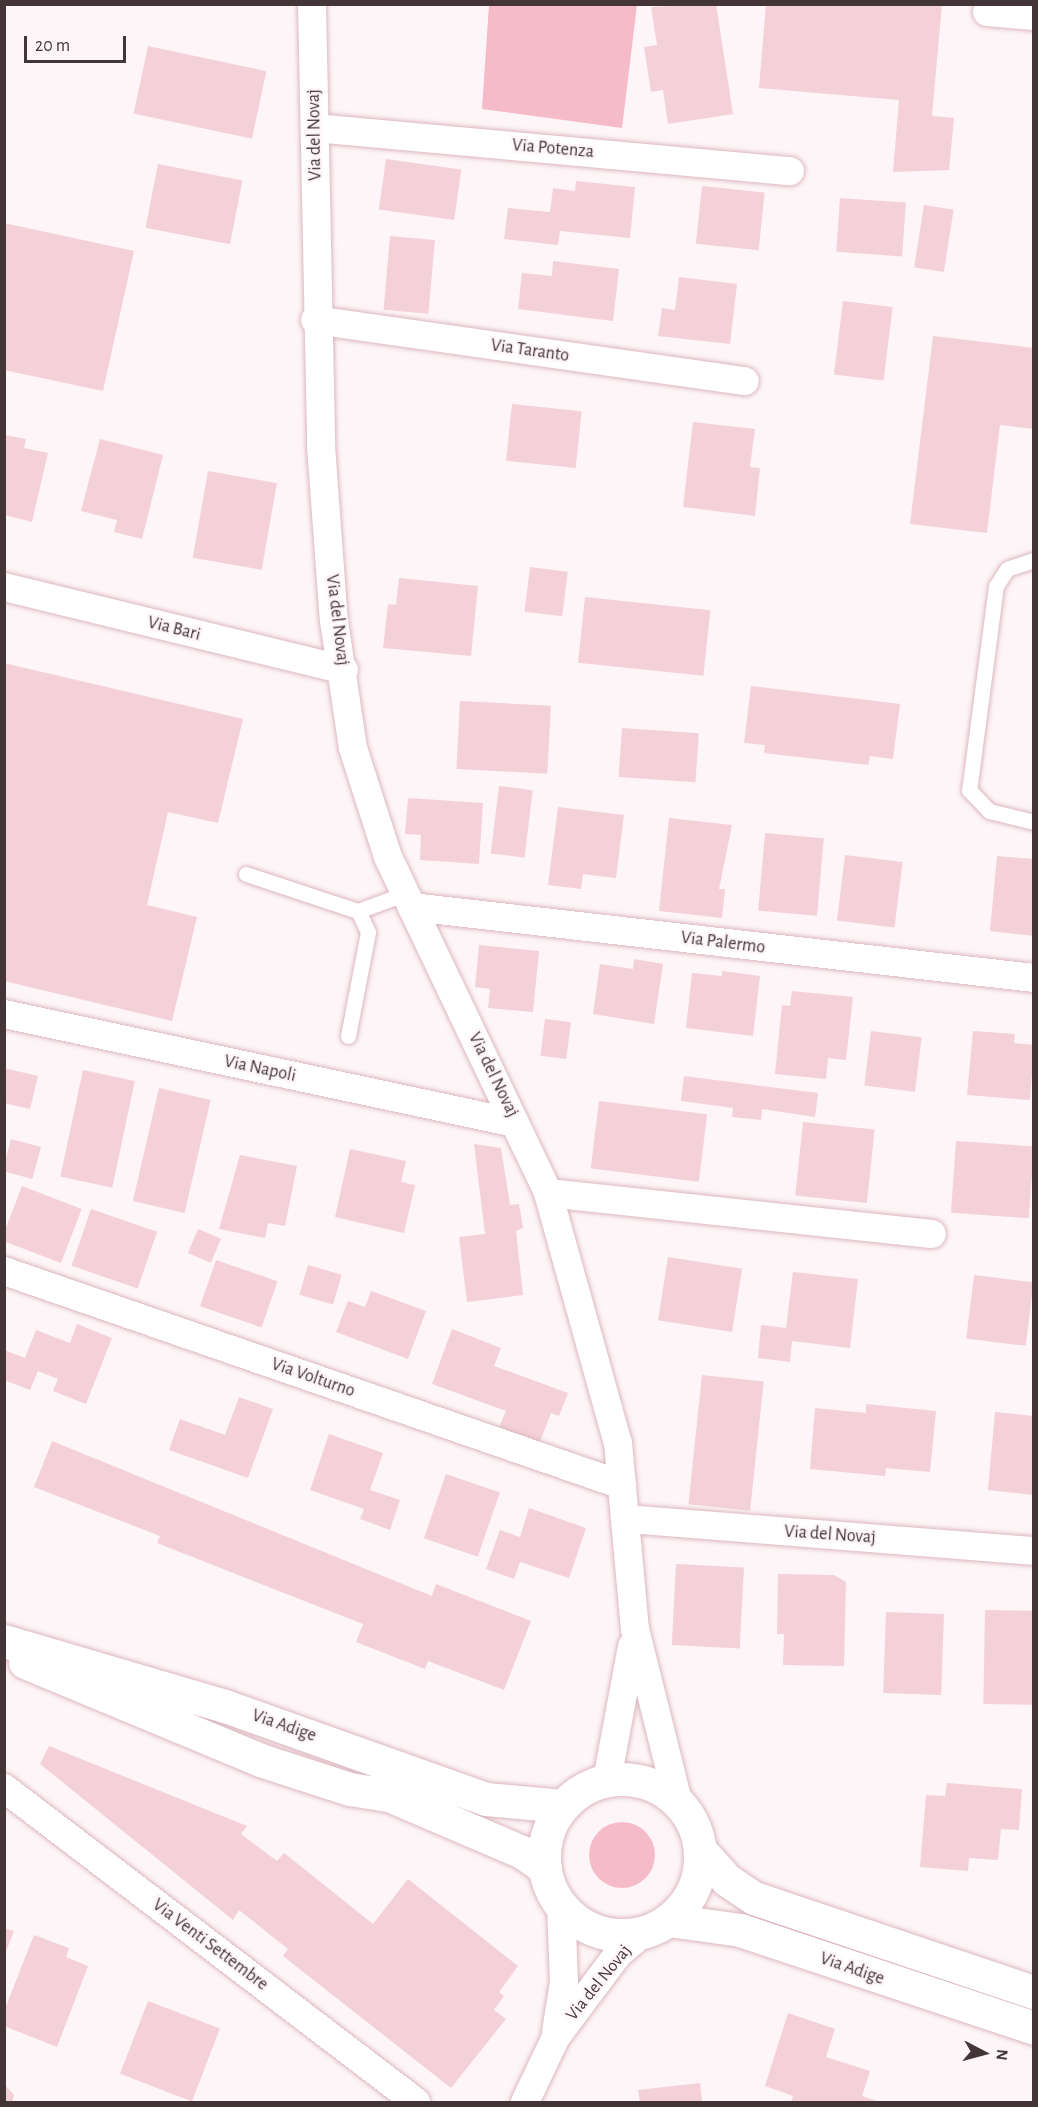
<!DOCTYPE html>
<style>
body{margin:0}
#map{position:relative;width:1038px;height:2107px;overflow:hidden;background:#fdf5f7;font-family:"Alegreya Sans",sans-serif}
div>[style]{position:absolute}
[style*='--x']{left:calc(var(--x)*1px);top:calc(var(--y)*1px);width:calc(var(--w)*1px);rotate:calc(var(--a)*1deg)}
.green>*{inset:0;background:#f6bbc9}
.round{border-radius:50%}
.building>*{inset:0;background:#f4d1d8;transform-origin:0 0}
.roads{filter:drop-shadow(0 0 2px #dcb7bf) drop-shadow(0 0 2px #dcb7bf)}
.service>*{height:15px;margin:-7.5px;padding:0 7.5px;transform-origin:7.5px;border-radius:7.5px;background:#fff}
.minor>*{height:28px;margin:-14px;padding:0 14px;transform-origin:14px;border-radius:14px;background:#fff}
.tertiary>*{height:33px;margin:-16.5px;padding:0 16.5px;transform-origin:16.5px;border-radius:16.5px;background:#fff}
.tertiary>.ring{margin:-16.5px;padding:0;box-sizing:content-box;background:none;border:33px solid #fff;border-radius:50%}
span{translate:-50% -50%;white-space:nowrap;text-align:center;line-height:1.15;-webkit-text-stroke:5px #fdf5f7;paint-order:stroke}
.street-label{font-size:18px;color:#443539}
.frame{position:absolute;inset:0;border:6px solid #443539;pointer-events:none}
.north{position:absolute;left:954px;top:2023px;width:60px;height:60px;-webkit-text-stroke:4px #fdf5f7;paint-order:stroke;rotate:96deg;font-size:16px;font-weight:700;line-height:24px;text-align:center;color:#443539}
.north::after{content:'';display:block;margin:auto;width:21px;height:27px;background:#443539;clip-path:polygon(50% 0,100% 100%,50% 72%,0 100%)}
.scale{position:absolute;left:24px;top:36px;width:102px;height:27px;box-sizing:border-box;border:3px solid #443539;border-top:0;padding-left:8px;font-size:18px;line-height:21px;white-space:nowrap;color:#443539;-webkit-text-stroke:4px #fdf5f7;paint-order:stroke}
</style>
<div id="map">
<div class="green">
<i style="clip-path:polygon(489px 5px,637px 5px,622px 128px,482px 109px)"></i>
<i class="round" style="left:589px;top:1822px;width:66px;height:66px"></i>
</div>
<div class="building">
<i style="clip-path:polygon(716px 4px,733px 114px,668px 124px,663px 90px,651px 92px,644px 47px,657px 45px,651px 7px)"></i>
<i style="clip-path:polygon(766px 4px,942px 4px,932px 116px,954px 118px,949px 170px,893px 172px,899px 100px,759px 88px)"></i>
<i style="left:148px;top:46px;width:121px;height:69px;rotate:12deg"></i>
<i style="left:386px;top:159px;width:76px;height:51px;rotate:8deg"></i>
<i style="left:158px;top:164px;width:86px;height:65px;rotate:11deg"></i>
<i style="clip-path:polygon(576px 181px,635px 187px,630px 238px,560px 231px,558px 245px,504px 239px,508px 208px,550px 212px,553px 188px,575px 191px)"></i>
<i style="left:702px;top:186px;width:63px;height:58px;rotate:6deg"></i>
<i style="left:840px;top:198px;width:66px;height:54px;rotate:4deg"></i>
<i style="left:924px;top:205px;width:30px;height:63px;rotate:9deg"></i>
<i style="clip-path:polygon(4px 223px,134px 251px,103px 391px,4px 370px)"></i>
<i style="left:390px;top:236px;width:45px;height:74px;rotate:5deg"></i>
<i style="clip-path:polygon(553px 261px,619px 269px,613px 321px,518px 309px,522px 273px,552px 276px)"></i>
<i style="clip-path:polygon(679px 277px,737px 284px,730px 344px,658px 336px,662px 308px,675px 310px)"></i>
<i style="left:843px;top:301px;width:50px;height:74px;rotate:7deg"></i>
<i style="clip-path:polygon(933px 336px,1034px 348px,1034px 429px,1000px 425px,987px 533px,910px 524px)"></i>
<i style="left:512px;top:404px;width:70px;height:57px;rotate:6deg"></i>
<i style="clip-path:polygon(693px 422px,755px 429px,750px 467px,760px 468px,755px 516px,683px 507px)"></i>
<i style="clip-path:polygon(5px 435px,26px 439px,24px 448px,48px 453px,32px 522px,5px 515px)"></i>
<i style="clip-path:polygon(100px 439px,163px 455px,142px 539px,114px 532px,117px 520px,81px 511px)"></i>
<i style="left:208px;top:471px;width:70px;height:88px;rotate:10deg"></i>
<i style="left:530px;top:567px;width:38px;height:45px;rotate:7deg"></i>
<i style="clip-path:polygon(399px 578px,478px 586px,471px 656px,383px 648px,388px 604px,396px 605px)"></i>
<i style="left:585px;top:597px;width:126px;height:66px;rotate:6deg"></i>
<i style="clip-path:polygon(4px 663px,243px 719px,218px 823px,168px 812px,147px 905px,197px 917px,172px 1021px,4px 981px)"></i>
<i style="clip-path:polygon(751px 686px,900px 704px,893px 759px,870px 756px,868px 765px,764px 753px,765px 745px,744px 743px)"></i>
<i style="left:460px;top:701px;width:91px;height:68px;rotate:3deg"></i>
<i style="left:622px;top:728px;width:77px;height:49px;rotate:4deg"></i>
<i style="left:499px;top:786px;width:34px;height:68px;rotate:7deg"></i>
<i style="clip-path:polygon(408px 798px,483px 803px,479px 864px,420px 860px,421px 835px,405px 834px)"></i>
<i style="clip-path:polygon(558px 807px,624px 815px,616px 878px,583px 874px,581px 889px,548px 885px)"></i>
<i style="clip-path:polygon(669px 818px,732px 825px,719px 889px,725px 889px,722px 918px,659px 911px)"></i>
<i style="left:765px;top:833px;width:59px;height:78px;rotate:5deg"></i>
<i style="left:845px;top:855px;width:58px;height:66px;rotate:7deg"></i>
<i style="clip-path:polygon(997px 856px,1034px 859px,1034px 936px,990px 931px)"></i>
<i style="clip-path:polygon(479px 945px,539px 951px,533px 1012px,488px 1008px,490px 989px,475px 987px)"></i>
<i style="clip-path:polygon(634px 959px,663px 964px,654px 1024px,593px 1014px,600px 964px,633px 969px)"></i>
<i style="clip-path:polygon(722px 971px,760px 976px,753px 1036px,686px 1028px,692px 973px,722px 976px)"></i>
<i style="clip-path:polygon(792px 991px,853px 997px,846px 1060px,828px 1058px,826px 1079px,775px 1074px,782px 1005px,790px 1006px)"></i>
<i style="left:545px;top:1019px;width:26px;height:37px;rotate:7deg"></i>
<i style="left:871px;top:1031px;width:51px;height:55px;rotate:7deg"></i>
<i style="clip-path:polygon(973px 1031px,1015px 1034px,1014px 1043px,1034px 1045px,1030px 1100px,967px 1095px)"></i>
<i style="clip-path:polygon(4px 1068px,38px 1076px,30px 1109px,4px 1103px)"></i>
<i style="left:83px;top:1070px;width:53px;height:109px;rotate:12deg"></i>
<i style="clip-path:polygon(684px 1076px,818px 1093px,815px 1117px,762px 1109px,761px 1120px,732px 1117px,733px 1108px,681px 1101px)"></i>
<i style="left:159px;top:1088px;width:53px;height:116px;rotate:13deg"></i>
<i style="left:599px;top:1101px;width:109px;height:68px;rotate:7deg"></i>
<i style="left:803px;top:1122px;width:72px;height:74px;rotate:6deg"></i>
<i style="left:11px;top:1139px;width:31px;height:33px;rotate:15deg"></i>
<i style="left:956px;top:1141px;width:78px;height:72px;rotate:4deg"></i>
<i style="clip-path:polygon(474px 1144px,501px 1148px,510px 1205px,519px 1204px,523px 1228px,516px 1231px,523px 1295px,467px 1302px,459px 1237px,485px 1234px)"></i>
<i style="clip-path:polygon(350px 1149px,406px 1161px,401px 1182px,415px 1185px,404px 1233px,335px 1217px)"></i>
<i style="clip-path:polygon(240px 1155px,297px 1166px,285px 1226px,268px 1223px,265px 1238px,219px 1229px)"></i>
<i style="left:22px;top:1186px;width:64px;height:58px;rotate:21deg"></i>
<i style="left:91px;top:1209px;width:70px;height:60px;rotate:19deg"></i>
<i style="left:198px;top:1229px;width:25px;height:26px;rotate:23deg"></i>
<i style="left:668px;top:1257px;width:75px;height:64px;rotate:9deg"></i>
<i style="left:216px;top:1260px;width:65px;height:49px;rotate:19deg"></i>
<i style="left:308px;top:1265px;width:35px;height:31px;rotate:16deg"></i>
<i style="clip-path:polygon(793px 1272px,858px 1279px,850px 1348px,792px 1341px,790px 1362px,758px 1358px,761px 1325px,786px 1328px)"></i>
<i style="left:974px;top:1275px;width:60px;height:64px;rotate:7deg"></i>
<i style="clip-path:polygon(371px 1291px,426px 1311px,408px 1359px,336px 1332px,348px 1301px,365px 1307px)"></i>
<i style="clip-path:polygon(77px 1324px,112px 1338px,86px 1404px,53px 1391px,58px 1379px,38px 1371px,30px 1390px,4px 1380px,4px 1350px,25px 1358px,36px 1330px,70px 1343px)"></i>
<i style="clip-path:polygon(452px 1329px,501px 1348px,494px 1366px,568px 1393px,559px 1416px,551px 1413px,540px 1442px,499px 1427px,506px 1411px,432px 1384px)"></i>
<i style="left:702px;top:1375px;width:62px;height:130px;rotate:6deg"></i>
<i style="clip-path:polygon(239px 1397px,273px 1409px,248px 1478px,169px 1450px,180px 1419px,225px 1435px)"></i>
<i style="clip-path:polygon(866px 1404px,936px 1411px,930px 1472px,886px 1468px,885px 1476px,810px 1469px,815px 1408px,866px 1413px)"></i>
<i style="clip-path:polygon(995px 1412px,1034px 1416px,1034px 1495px,988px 1490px)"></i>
<i style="clip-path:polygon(329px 1434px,383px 1453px,370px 1490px,400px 1500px,390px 1530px,360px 1519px,364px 1509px,310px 1490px)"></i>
<i style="clip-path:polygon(52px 1441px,432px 1596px,436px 1584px,531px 1621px,504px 1690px,428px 1661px,425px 1669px,356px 1642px,363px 1624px,157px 1543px,160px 1536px,34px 1487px)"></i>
<i style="left:446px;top:1474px;width:57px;height:68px;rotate:19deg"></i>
<i style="clip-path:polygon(529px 1508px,586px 1528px,569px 1578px,520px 1562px,514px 1579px,486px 1569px,500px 1530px,520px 1537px)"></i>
<i style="left:676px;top:1564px;width:68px;height:81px;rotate:3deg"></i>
<i style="clip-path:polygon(778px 1574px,834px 1575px,846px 1582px,844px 1666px,783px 1665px,784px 1634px,777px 1634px)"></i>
<i style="left:985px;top:1610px;width:49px;height:94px;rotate:1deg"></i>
<i style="left:886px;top:1612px;width:58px;height:81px;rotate:2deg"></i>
<i style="clip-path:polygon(49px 1746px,247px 1826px,241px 1834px,277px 1861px,284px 1853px,373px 1924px,408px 1879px,518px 1966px,499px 1992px,504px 1996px,494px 2010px,506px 2019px,451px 2088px,283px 1956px,288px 1949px,239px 1910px,233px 1920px,40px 1764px)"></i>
<i style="clip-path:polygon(947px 1783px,1022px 1789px,1019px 1830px,1001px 1829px,998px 1860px,969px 1858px,968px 1871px,920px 1867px,926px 1795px,945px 1796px)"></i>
<i style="clip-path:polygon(4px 1928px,14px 1931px,5px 1954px,4px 1954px)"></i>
<i style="clip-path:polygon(34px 1935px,69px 1948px,66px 1957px,88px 1966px,57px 2047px,4px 2026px,4px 2011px)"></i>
<i style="left:148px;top:2001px;width:77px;height:78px;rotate:21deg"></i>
<i style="clip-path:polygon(788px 2013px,835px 2029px,826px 2057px,870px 2071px,862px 2096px,880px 2102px,791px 2102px,793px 2096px,765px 2086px)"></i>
<i style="clip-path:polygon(700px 2083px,702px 2102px,640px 2102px,638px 2090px)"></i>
<i style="clip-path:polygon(4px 2084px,14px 2095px,12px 2102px,4px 2102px)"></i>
</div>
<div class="roads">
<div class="service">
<i style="--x:1034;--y:560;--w:28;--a:162"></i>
<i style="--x:1007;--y:569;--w:20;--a:123"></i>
<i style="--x:996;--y:586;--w:206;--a:97.5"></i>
<i style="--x:969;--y:790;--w:29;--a:46"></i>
<i style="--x:989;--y:811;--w:46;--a:13.7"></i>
<i style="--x:246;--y:874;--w:118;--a:18.3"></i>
<i style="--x:358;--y:911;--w:49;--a:-20.3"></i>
<i style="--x:348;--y:1036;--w:106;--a:-79.1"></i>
<i style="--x:368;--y:932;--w:23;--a:-115"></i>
</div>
<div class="minor">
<i style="--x:312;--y:4;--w:442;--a:88.8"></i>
<i style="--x:321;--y:446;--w:175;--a:85.8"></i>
<i style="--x:334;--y:621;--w:128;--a:81.5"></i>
<i style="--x:353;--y:748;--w:114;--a:72.2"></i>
<i style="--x:388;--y:857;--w:372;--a:64.5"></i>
<i style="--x:548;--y:1193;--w:260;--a:74.4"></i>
<i style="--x:618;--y:1443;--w:187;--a:84.8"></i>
<i style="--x:635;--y:1629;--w:177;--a:76"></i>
<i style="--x:987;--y:12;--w:47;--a:4.9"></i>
<i style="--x:315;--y:128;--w:477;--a:5.2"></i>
<i style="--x:315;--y:320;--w:434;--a:8.1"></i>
<i style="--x:4;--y:587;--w:350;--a:13.7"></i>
<i style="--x:412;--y:907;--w:626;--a:6.51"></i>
<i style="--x:4;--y:1014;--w:522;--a:12.04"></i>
<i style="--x:548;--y:1193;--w:386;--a:6.1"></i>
<i style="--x:4;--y:1271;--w:654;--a:19.1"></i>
<i style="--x:627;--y:1519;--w:408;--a:4.5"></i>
<i style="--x:607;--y:1780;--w:136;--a:-79.4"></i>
<i style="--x:4;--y:1788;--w:518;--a:37.31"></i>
<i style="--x:556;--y:2032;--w:51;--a:-80.9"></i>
<i style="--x:564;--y:1982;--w:77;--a:-92.2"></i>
<i style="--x:525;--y:2102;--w:72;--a:-64.5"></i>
<i style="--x:556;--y:2037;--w:104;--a:-53.2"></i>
<i style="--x:618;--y:1954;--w:34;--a:-40"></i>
</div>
<div class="tertiary">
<i style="--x:4;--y:1641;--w:230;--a:16.4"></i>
<i style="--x:225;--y:1706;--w:277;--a:19.6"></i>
<i style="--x:486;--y:1799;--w:77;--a:5.2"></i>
<i style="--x:25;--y:1662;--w:255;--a:22.6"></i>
<i style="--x:260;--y:1760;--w:95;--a:17.9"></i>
<i style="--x:350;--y:1789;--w:39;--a:9"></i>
<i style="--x:389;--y:1795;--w:145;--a:23.2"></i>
<i style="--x:522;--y:1852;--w:28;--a:35"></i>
<i class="ring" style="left:544px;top:1779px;width:123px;height:123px"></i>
<i style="--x:700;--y:1850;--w:40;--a:48"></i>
<i style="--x:727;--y:1880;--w:32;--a:34"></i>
<i style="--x:754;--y:1898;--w:295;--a:18.6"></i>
<i style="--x:669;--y:1920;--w:72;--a:8"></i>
<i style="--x:740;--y:1930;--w:310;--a:18.4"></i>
</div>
</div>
<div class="street-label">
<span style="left:315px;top:135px;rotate:-91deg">Via del Novaj</span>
<span style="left:553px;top:149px;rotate:5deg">Via Potenza</span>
<span style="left:530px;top:351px;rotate:8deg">Via Taranto</span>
<span style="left:337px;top:620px;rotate:83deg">Via del Novaj</span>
<span style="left:174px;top:629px;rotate:14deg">Via Bari</span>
<span style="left:723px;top:943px;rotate:7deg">Via Palermo</span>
<span style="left:260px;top:1069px;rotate:12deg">Via Napoli</span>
<span style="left:493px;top:1075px;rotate:64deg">Via del Novaj</span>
<span style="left:313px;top:1378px;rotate:19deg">Via Volturno</span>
<span style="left:830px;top:1535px;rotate:4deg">Via del Novaj</span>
<span style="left:284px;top:1726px;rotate:19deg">Via Adige</span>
<span style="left:210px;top:1945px;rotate:37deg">Via Venti Settembre</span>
<span style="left:852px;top:1969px;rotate:19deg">Via Adige</span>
<span style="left:599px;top:1983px;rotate:-51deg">Via del Novaj</span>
</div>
<div class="frame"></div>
<div class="north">N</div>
<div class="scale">20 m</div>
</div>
